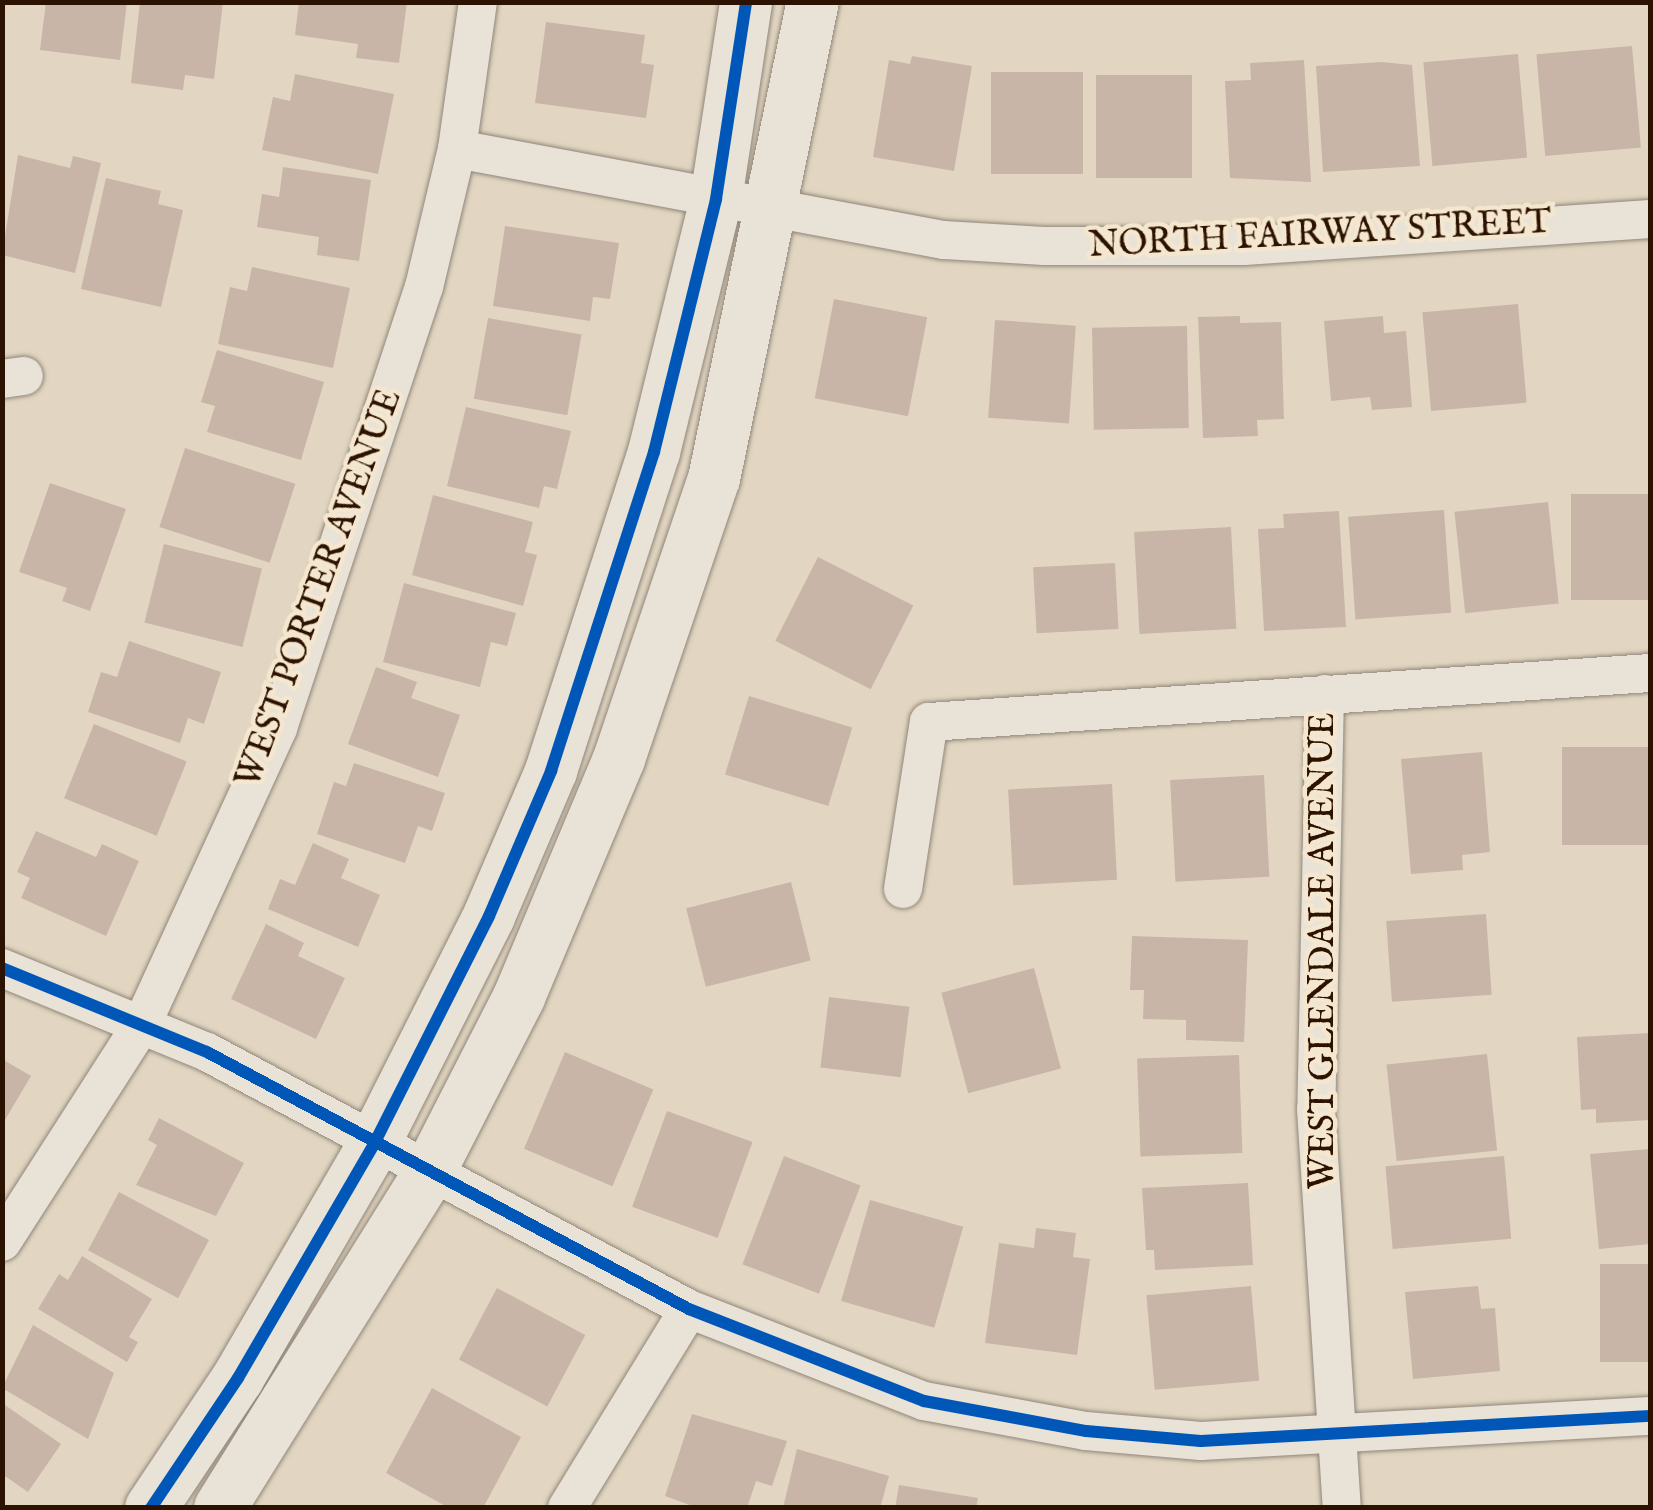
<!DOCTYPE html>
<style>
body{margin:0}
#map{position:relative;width:1653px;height:1510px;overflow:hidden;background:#e2d6c2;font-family:"IM FELL English",serif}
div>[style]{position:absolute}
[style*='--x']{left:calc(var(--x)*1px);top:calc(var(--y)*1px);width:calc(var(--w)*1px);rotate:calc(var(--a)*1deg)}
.building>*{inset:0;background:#c8b5a8;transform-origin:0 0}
.roads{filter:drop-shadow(0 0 2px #918679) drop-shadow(0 0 2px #918679)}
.street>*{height:38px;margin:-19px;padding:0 19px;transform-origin:19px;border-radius:19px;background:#e8e2d7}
.secondary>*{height:52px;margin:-26px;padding:0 26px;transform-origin:26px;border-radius:26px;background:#e8e2d7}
.cycleway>*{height:12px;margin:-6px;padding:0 6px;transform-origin:6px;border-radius:6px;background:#0057b8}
span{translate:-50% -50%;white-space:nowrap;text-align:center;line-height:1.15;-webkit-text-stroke:9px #f5e7cf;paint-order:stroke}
.street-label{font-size:35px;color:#2c1201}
.frame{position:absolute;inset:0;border:5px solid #2c1201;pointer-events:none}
</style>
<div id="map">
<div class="building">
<i style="clip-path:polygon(46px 2px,127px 2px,120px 60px,40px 50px)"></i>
<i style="clip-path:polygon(140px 2px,223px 2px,214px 79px,185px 75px,183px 90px,131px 83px)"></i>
<i style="clip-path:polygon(299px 2px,407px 2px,399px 63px,356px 58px,358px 44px,295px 35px)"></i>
<i style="clip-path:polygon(546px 22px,645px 35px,641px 63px,654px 65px,646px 118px,535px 103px)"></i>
<i style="left:1632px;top:46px;width:102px;height:96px;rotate:85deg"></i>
<i style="left:1518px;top:54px;width:104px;height:95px;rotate:85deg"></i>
<i style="clip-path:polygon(912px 56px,972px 66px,954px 171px,873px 157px,889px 60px,910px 64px)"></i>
<i style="clip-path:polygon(1304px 60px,1311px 182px,1230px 178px,1225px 81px,1251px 80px,1250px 63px)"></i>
<i style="clip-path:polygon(1382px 62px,1412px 65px,1420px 166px,1323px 172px,1316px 66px)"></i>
<i style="left:991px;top:72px;width:92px;height:102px"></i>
<i style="clip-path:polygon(295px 74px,394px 94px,378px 174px,262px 150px,273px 97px,290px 101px)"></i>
<i style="left:1096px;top:75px;width:96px;height:103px"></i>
<i style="clip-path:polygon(18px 155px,70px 168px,73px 156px,101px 163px,75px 273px,2px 255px)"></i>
<i style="clip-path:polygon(283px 167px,371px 180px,359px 261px,317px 255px,319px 237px,257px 227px,262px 194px,279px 197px)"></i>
<i style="clip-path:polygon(106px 178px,161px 191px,158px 204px,183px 210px,161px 307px,81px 289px)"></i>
<i style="clip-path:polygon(505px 226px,619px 243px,610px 299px,593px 297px,590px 321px,493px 306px)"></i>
<i style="clip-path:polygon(252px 267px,350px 288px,333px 368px,218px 344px,230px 287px,247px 291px)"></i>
<i style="left:834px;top:299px;width:95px;height:101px;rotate:11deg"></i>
<i style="left:1518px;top:304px;width:99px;height:96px;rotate:85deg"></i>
<i style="clip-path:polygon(1240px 316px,1240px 323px,1281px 322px,1284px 419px,1257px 420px,1258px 436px,1203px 438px,1198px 317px)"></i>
<i style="clip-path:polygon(1383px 316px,1384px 333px,1406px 331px,1412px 407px,1372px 410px,1370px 397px,1331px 401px,1324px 321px)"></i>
<i style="left:488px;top:318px;width:95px;height:82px;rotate:10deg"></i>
<i style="left:995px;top:320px;width:81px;height:98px;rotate:4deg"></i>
<i style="left:1187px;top:326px;width:102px;height:95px;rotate:89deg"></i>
<i style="clip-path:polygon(217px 350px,324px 382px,301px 460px,207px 432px,215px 406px,201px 402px)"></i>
<i style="clip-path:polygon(466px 407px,571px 431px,557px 489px,544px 486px,539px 508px,447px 486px)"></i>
<i style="left:185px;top:448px;width:116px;height:83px;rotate:18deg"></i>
<i style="clip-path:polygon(50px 483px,126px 509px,90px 611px,62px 601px,67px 588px,19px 572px)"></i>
<i style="left:1650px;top:494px;width:106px;height:79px;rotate:90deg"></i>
<i style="clip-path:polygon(433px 495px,533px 522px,525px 552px,537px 555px,523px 606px,412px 575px)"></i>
<i style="left:1548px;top:502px;width:102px;height:94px;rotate:84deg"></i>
<i style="left:1444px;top:510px;width:103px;height:96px;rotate:86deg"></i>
<i style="clip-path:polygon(1339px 511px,1346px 627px,1264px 631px,1258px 529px,1284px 528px,1283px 514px)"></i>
<i style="left:1231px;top:527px;width:102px;height:97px;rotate:87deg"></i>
<i style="left:164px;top:544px;width:101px;height:81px;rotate:14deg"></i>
<i style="left:818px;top:557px;width:107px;height:94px;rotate:27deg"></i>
<i style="left:1115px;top:563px;width:66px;height:82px;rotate:87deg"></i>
<i style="clip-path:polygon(404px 583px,516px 613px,507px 646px,491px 642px,480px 687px,383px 662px)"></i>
<i style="clip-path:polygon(129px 641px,221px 672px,204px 724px,188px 718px,180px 743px,88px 712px,101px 672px,117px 677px)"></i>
<i style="clip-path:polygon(376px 667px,417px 682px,411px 698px,460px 715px,438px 777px,348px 744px)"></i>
<i style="left:749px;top:696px;width:108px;height:82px;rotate:17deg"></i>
<i style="left:94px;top:724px;width:100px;height:80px;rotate:22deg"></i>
<i style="left:1650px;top:747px;width:98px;height:88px;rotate:90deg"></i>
<i style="clip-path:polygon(1482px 752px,1490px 852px,1462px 855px,1463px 870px,1411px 874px,1401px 759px)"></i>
<i style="clip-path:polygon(354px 763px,445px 793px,432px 831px,418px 826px,405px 863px,317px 834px,334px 782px,346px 786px)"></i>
<i style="left:1264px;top:775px;width:102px;height:94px;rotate:87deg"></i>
<i style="left:1112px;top:784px;width:96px;height:104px;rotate:87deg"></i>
<i style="clip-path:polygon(36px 831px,96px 857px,102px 844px,139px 861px,106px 936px,21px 898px,30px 878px,17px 872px)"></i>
<i style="clip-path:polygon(313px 843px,349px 859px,341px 878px,380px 895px,358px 947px,268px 909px,280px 879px,295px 885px)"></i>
<i style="left:791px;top:882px;width:81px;height:108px;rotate:76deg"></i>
<i style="left:1486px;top:914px;width:81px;height:100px;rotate:86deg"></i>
<i style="clip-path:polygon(266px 924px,304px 943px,298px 956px,345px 978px,316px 1039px,231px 999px)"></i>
<i style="clip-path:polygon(1132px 936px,1248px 940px,1244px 1042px,1186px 1040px,1186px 1020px,1143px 1019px,1144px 990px,1130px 990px)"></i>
<i style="left:1034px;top:968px;width:104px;height:96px;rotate:75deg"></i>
<i style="left:829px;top:997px;width:81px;height:71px;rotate:7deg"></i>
<i style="clip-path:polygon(1650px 1033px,1650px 1120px,1596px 1123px,1596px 1109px,1581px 1110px,1577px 1037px)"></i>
<i style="left:565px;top:1052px;width:96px;height:105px;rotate:23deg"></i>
<i style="left:1487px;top:1054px;width:97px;height:101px;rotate:84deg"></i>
<i style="left:1239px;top:1055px;width:98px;height:102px;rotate:88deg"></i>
<i style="clip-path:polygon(2px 1059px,31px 1076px,2px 1125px)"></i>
<i style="left:667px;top:1111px;width:91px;height:102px;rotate:20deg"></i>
<i style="clip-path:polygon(159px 1118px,244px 1163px,216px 1216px,136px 1185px,157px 1145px,148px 1140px)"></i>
<i style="clip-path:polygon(1650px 1149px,1650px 1244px,1599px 1249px,1590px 1154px)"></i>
<i style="left:784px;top:1156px;width:82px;height:116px;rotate:21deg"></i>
<i style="left:1504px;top:1156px;width:83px;height:119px;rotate:85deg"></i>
<i style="clip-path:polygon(1248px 1183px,1253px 1265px,1155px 1270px,1154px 1250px,1146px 1250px,1142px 1188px)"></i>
<i style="left:119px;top:1192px;width:102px;height:66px;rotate:28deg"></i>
<i style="left:870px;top:1200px;width:97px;height:105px;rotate:16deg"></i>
<i style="clip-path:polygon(1036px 1228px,1076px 1233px,1073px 1257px,1090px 1259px,1077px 1355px,985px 1343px,999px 1243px,1034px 1248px)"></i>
<i style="clip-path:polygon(82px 1256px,152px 1299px,129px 1337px,138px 1342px,127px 1362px,38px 1309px,59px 1274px,68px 1280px)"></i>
<i style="left:1650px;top:1264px;width:98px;height:50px;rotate:90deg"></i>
<i style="left:1251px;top:1286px;width:95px;height:105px;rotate:85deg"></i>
<i style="clip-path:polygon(1478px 1286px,1481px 1309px,1495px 1308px,1500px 1371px,1413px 1379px,1405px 1292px)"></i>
<i style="left:497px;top:1288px;width:100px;height:81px;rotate:28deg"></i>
<i style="clip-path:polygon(33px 1325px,114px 1373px,88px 1439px,2px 1388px)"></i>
<i style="clip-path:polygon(432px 1388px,521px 1437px,483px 1508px,449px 1508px,386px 1473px)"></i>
<i style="clip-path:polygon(2px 1403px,61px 1444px,28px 1492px,2px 1474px)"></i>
<i style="clip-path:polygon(692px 1414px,787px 1441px,772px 1486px,756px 1481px,747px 1508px,698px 1508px,665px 1496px)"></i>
<i style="clip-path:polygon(797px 1449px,889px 1476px,880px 1508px,783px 1508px)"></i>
<i style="clip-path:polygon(899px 1485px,978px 1498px,976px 1508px,895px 1508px)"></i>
</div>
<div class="roads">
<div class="street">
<i style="--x:457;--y:149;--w:494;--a:10.6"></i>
<i style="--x:943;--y:240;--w:101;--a:3.4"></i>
<i style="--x:1044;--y:246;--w:200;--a:0"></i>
<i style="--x:1244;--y:246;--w:407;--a:-3.8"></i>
<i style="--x:2;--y:379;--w:22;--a:-8"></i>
<i style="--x:1325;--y:694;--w:415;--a:91.2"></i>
<i style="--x:1316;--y:1109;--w:400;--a:86.3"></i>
<i style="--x:903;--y:889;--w:169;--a:-81.2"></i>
<i style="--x:929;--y:722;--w:723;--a:-3.89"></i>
<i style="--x:2;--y:968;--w:222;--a:22.3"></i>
<i style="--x:207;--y:1052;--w:546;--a:28.07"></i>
<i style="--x:689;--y:1309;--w:252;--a:21.4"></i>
<i style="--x:924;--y:1401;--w:165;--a:10.5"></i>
<i style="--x:1086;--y:1431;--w:115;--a:5"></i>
<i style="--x:1201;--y:1441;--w:450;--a:-3.2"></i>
<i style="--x:2;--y:1242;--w:261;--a:-57.3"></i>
<i style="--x:143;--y:1022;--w:324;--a:-65.3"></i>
<i style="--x:278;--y:728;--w:465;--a:-71.7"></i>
<i style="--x:424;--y:287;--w:142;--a:-76.6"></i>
<i style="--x:457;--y:149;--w:148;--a:-81.9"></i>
<i style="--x:567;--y:1508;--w:233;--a:-58.5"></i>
</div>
<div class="secondary">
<i style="--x:151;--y:1508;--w:156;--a:-56.2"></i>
<i style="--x:238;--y:1378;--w:271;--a:-59.8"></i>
<i style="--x:374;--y:1144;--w:255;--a:-63.2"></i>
<i style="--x:489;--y:916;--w:158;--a:-66.8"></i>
<i style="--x:551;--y:771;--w:335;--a:-72.1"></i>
<i style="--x:654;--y:452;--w:260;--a:-76.2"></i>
<i style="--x:716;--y:199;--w:199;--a:-81.3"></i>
<i style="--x:220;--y:1508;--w:395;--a:-58"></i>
<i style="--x:429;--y:1173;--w:198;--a:-62.9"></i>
<i style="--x:519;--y:997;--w:258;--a:-67.2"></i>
<i style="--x:619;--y:759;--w:296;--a:-71.3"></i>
<i style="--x:714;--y:479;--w:487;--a:-78.3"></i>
</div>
</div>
<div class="cycleway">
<i style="--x:2;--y:968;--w:222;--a:22.3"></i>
<i style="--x:207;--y:1052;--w:546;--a:28.07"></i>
<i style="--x:689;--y:1309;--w:252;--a:21.4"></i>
<i style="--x:924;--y:1401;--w:165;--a:10.5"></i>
<i style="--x:1086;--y:1431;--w:115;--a:5"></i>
<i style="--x:1201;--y:1441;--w:450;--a:-3.2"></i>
<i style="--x:151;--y:1508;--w:156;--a:-56.2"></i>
<i style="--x:238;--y:1378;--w:271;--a:-59.8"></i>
<i style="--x:374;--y:1144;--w:255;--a:-63.2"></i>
<i style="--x:489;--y:916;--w:158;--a:-66.8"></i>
<i style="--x:551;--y:771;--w:335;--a:-72.1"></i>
<i style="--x:654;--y:452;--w:260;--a:-76.2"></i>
<i style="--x:716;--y:199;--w:199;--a:-81.3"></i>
</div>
<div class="street-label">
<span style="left:1320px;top:235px;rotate:-3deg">NORTH FAIRWAY STREET</span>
<span style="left:320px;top:589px;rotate:-70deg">WEST PORTER AVENUE</span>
<span style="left:1324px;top:951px;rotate:-90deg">WEST GLENDALE AVENUE</span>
</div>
<div class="frame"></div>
</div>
